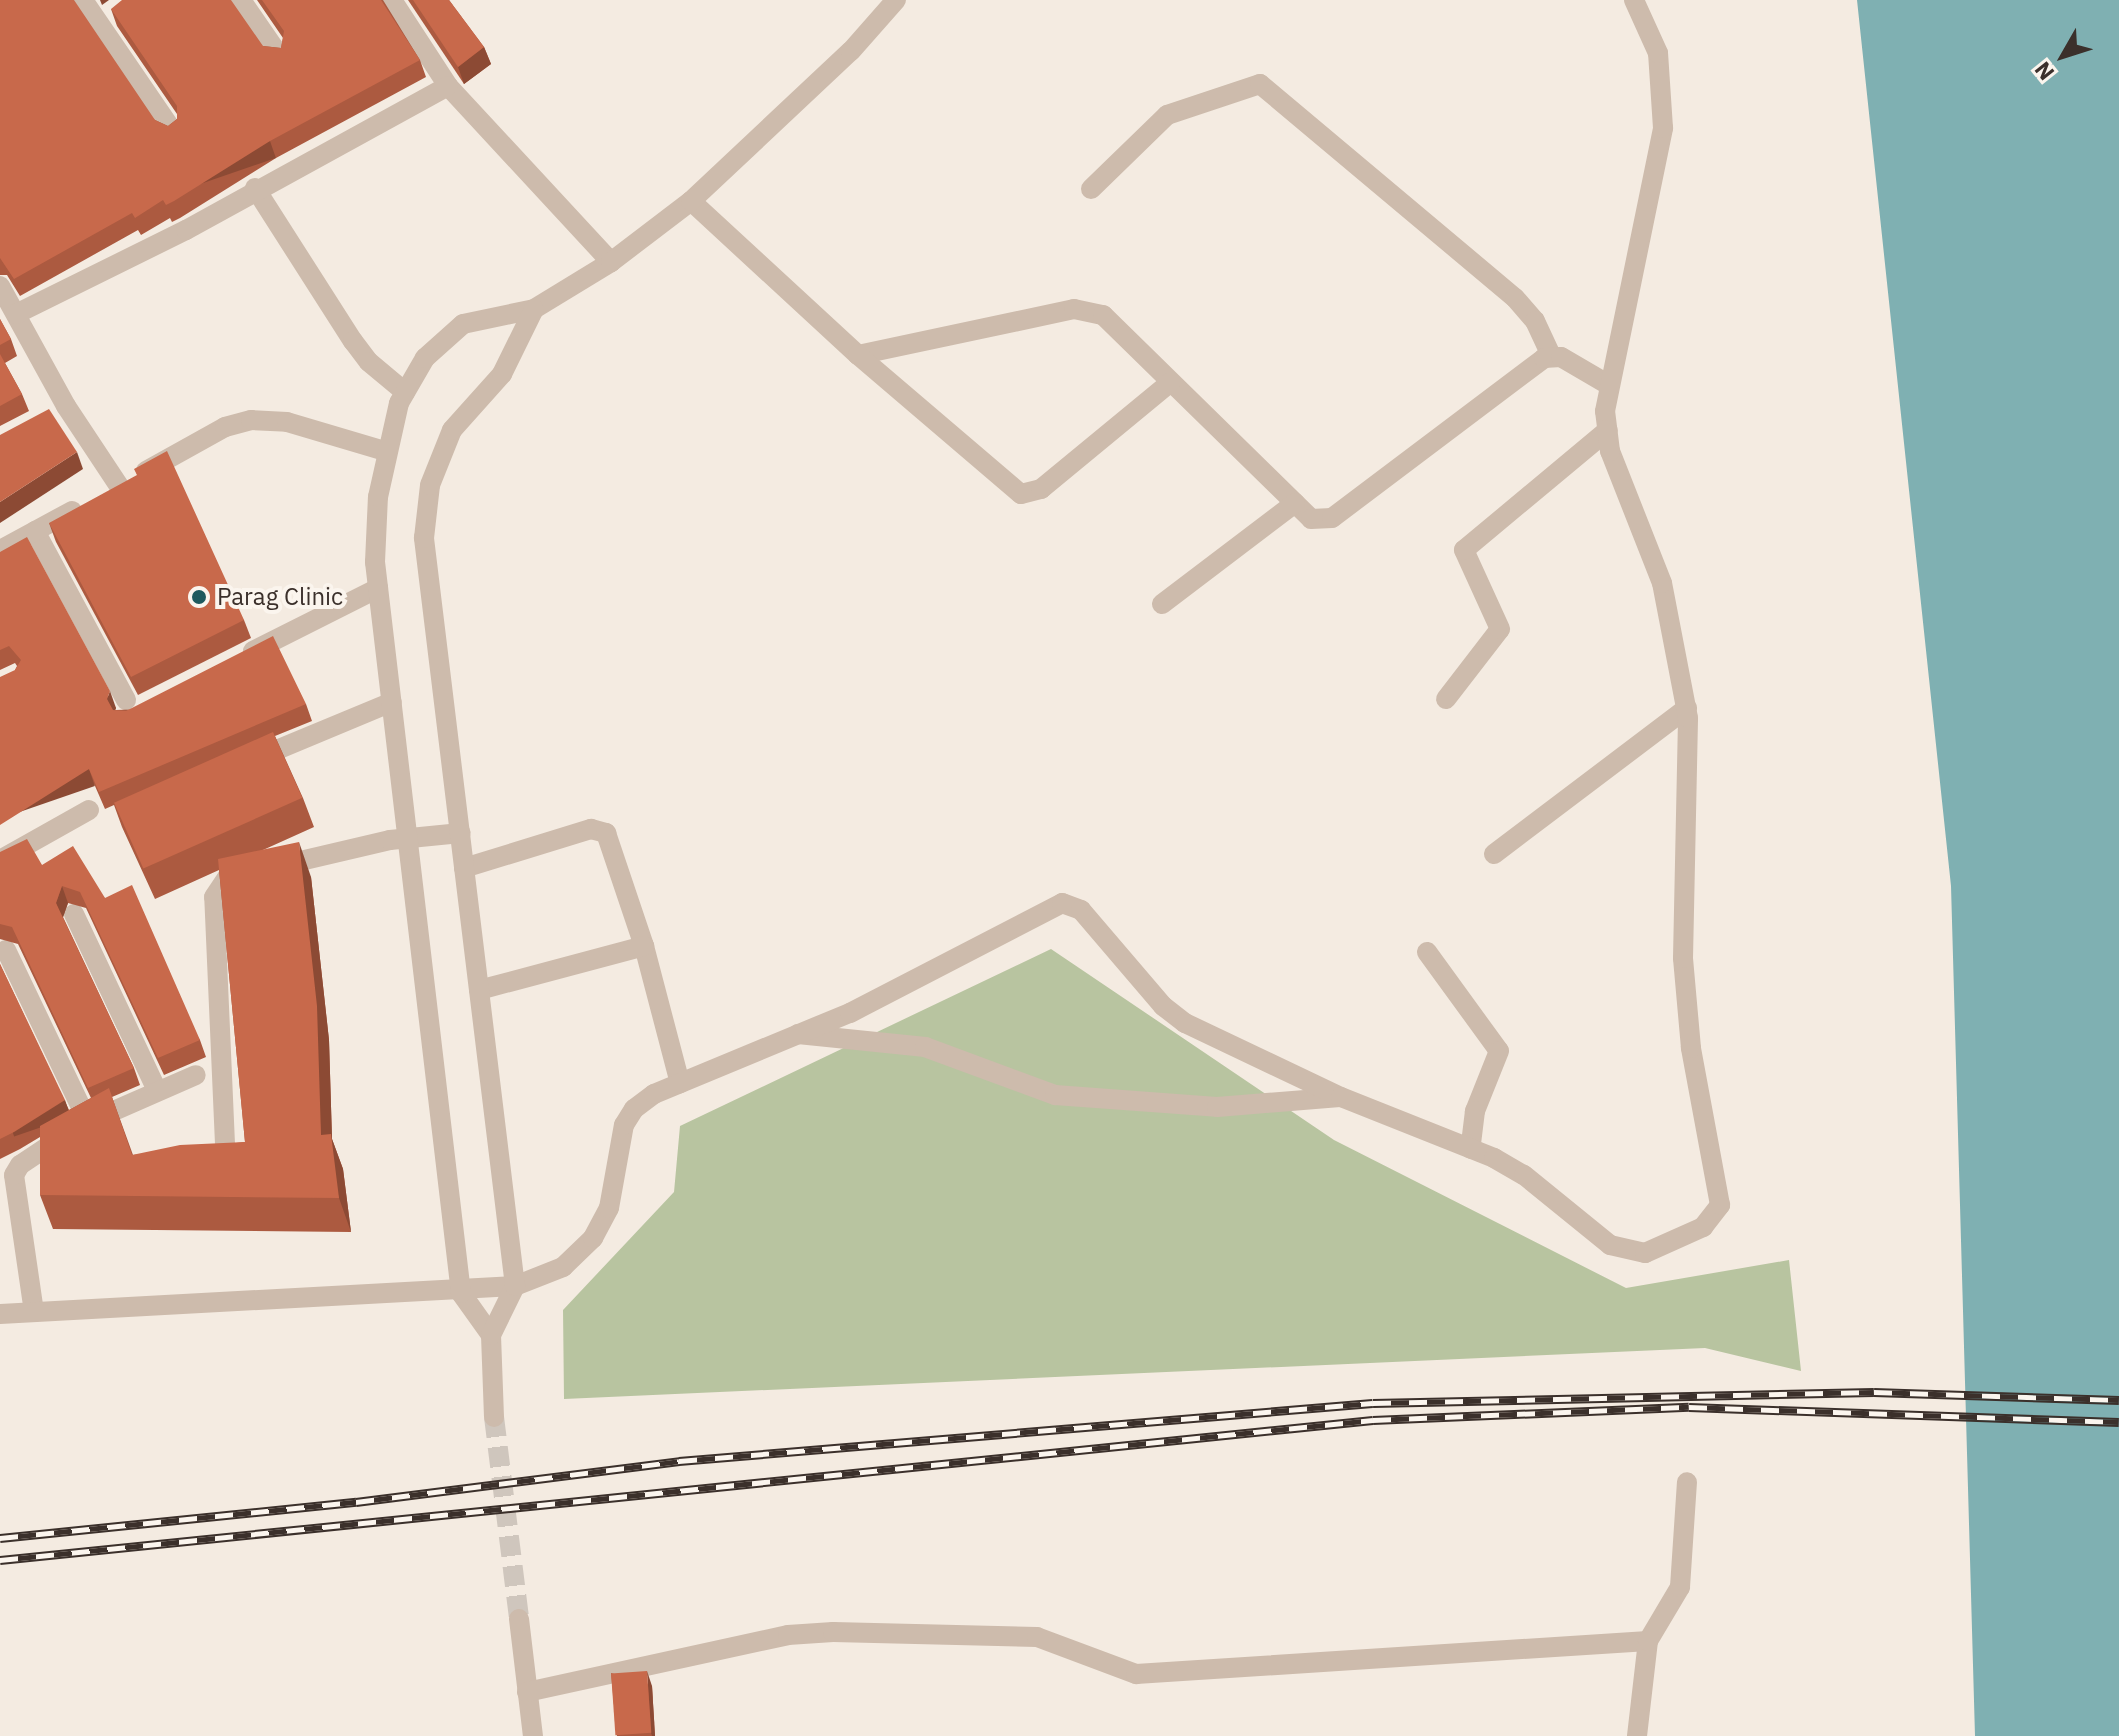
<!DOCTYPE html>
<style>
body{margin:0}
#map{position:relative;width:2119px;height:1736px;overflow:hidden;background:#f4ebe1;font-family:"IBM Plex Sans",sans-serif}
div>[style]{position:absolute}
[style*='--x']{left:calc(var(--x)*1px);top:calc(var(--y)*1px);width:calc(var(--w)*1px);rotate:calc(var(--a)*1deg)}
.green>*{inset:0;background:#b8c4a0}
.water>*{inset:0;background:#7fb0b2}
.minor-tunnel>*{height:20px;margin-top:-10px;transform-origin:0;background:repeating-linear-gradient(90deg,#cfc6bd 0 20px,transparent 0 30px)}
.minor>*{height:20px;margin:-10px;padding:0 10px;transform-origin:10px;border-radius:10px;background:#cdbbac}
.rail>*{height:9px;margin-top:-4.5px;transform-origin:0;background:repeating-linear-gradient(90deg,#fbf5ee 0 18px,#3b302b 0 36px);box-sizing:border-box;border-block:2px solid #3b302b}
.wall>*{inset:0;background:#ac5a40}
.shaded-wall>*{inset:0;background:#8c4a34;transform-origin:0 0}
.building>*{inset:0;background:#c8694b;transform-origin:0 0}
.dots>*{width:22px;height:22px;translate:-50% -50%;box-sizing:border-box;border:4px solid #fbf5ee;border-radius:50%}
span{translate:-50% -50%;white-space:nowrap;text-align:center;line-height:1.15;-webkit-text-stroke:8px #fbf5ee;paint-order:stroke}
.poi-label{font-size:24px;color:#3b302b}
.left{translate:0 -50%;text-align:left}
.north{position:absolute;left:2023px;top:16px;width:80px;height:80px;-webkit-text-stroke:6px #fbf5ee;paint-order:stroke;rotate:231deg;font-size:22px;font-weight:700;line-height:32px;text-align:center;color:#3b302b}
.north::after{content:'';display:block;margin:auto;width:28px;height:36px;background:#3b302b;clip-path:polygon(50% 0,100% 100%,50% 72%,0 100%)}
</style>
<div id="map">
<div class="green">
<i style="clip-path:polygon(1051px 949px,1334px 1140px,1626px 1288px,1789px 1260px,1801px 1371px,1705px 1348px,564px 1399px,563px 1310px,674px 1192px,680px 1126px)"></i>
</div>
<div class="water">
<i style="clip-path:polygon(1857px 0,2119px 0,2119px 1736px,1975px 1736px,1951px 886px)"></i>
</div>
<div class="minor-tunnel">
<i style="--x:494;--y:1417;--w:204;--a:82.9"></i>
</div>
<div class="minor">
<i style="--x:83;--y:0;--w:158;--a:55.6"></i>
<i style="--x:241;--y:0;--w:67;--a:55.4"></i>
<i style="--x:392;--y:0;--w:103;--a:56.9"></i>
<i style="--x:448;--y:86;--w:240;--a:47.2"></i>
<i style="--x:255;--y:188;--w:182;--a:57.4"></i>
<i style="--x:353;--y:341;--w:26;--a:53"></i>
<i style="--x:369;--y:362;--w:47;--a:39.8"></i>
<i style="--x:1091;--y:189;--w:106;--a:-44.2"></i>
<i style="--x:1167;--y:115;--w:98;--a:-18.4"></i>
<i style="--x:1260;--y:84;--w:333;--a:40"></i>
<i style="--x:1515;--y:298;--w:30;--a:49"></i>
<i style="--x:1535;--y:321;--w:38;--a:65"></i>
<i style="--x:691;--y:201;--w:227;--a:42.7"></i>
<i style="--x:858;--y:355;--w:221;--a:-12"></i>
<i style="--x:1074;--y:309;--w:30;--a:12"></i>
<i style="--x:1103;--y:315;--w:291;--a:44.4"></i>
<i style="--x:1311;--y:519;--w:21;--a:-3"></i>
<i style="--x:1332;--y:518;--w:266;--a:-37"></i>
<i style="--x:1544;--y:358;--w:17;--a:-3"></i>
<i style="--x:1561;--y:357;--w:56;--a:30.3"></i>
<i style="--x:0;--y:286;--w:137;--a:61.2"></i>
<i style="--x:66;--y:406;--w:96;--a:56.5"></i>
<i style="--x:16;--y:314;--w:190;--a:-26.3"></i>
<i style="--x:186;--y:230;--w:299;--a:-28.8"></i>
<i style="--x:858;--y:355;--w:214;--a:40.5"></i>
<i style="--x:1021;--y:494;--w:21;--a:-14"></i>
<i style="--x:1041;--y:489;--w:168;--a:-39.5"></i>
<i style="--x:146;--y:471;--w:90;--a:-29.1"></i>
<i style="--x:225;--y:427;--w:27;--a:-15"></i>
<i style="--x:251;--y:420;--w:36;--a:3"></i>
<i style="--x:287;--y:422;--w:102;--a:16.5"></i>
<i style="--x:35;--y:531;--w:192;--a:61.7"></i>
<i style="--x:0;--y:550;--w:82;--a:-28.4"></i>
<i style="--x:1162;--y:604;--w:167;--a:-37.2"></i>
<i style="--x:253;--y:651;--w:140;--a:-26.7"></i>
<i style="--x:1446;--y:699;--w:88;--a:-52.4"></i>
<i style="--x:1500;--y:629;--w:87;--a:-114.5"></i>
<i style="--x:1464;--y:550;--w:187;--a:-39.8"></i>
<i style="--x:255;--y:759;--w:148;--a:-22.6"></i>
<i style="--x:1494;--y:854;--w:242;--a:-37.1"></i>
<i style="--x:0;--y:860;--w:102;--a:-29.3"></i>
<i style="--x:279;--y:866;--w:114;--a:-13.2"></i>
<i style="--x:390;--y:840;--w:71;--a:-5.6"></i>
<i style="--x:464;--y:868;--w:133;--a:-17.1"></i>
<i style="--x:591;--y:829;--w:16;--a:15"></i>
<i style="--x:606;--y:833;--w:119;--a:71.4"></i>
<i style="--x:644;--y:946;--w:142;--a:75.3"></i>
<i style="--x:74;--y:914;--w:195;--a:64.8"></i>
<i style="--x:6;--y:950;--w:191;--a:64.5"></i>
<i style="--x:1427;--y:952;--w:122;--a:54"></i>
<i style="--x:1499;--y:1051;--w:65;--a:111.8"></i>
<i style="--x:1475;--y:1111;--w:38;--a:97"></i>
<i style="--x:479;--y:990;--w:171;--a:-14.9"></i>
<i style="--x:798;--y:1034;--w:128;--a:5.8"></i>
<i style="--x:925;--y:1047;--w:139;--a:20.3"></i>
<i style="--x:1055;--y:1095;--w:162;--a:4.2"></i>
<i style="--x:1217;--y:1107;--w:123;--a:-4.6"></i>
<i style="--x:93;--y:1120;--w:112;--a:-23.6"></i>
<i style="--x:225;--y:1144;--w:247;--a:-92.5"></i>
<i style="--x:214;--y:897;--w:23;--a:-56"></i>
<i style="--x:227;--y:878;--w:17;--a:-13"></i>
<i style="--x:34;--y:1312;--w:138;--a:-98.3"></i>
<i style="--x:14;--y:1175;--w:12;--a:-59"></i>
<i style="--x:20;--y:1165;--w:50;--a:-33.7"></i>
<i style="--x:0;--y:1314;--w:516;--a:-3.11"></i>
<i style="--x:515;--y:1286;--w:52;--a:-21.6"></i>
<i style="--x:563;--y:1267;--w:42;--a:-44"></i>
<i style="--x:593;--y:1238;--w:34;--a:-62"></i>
<i style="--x:609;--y:1208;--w:84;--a:-79.8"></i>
<i style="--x:624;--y:1125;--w:19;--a:-58"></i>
<i style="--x:634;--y:1109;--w:25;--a:-37"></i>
<i style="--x:654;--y:1094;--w:212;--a:-22.5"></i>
<i style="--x:850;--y:1013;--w:239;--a:-27.4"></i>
<i style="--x:1062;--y:903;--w:20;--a:20"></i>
<i style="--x:1081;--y:910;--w:126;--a:49.5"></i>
<i style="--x:1163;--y:1006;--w:28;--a:38"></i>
<i style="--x:1185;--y:1023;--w:173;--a:25.4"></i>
<i style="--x:1341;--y:1097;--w:165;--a:21.7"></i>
<i style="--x:1494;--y:1158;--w:34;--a:30"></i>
<i style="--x:1524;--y:1175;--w:111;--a:39.1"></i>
<i style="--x:1610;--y:1245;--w:36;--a:13"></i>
<i style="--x:1645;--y:1253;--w:64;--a:-24.1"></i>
<i style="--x:1703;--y:1227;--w:28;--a:-52"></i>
<i style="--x:1720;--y:1205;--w:160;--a:-100.5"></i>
<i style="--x:1691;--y:1048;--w:90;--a:-95.1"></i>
<i style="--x:1683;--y:958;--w:240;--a:-88.8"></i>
<i style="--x:1688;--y:718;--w:137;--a:-100.9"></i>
<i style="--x:1662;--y:583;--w:142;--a:-111.5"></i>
<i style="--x:1610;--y:451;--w:40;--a:-97.1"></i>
<i style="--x:1605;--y:411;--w:289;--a:-78.4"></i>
<i style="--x:1663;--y:128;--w:75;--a:-93.8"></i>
<i style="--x:1658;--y:53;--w:58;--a:-114.4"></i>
<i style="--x:491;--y:1335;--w:52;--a:-125.5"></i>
<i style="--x:461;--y:1293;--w:736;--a:-96.71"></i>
<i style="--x:375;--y:562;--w:65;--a:-87.4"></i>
<i style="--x:378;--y:497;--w:96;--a:-77.4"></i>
<i style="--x:399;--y:403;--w:52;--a:-60"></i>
<i style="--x:425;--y:358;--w:51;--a:-41.8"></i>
<i style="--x:463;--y:324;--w:73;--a:-11.9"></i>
<i style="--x:534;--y:309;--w:90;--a:-31.4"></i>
<i style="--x:611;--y:262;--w:101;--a:-37.3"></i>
<i style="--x:691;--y:201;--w:219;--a:-43.2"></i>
<i style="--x:851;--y:51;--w:68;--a:-48.6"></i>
<i style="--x:494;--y:1417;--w:82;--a:-92.1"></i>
<i style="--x:491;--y:1335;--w:55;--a:-63.9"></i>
<i style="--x:515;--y:1286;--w:754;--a:-96.94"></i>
<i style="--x:424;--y:538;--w:53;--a:-83.5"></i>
<i style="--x:430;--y:485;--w:59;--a:-68.2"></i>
<i style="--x:452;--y:430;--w:75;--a:-48.2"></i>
<i style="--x:502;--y:374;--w:72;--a:-63.8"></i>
<i style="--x:519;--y:1619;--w:118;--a:83.2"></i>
<i style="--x:527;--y:1692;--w:267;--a:-12.3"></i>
<i style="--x:788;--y:1635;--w:45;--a:-3.8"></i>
<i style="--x:833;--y:1632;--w:204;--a:1.4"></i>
<i style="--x:1037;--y:1637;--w:106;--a:20.5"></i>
<i style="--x:1136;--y:1674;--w:513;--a:-3.69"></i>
<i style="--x:1637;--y:1736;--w:96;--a:-83.4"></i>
<i style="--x:1648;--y:1641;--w:63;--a:-59.3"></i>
<i style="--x:1680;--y:1587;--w:105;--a:-86.2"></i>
</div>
<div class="rail">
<i style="--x:0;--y:1538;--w:358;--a:-5.8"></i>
<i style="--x:356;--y:1502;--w:326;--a:-7.2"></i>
<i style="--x:679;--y:1461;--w:696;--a:-4.78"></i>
<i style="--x:1373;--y:1403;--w:501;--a:-1.26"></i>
<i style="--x:1874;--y:1392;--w:245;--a:1.9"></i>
<i style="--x:0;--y:1560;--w:1380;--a:-5.82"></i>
<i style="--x:1373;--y:1420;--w:316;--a:-2.4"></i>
<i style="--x:1689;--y:1407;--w:430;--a:2"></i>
</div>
<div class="wall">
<i style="clip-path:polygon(0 0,155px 120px,168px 126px,177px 119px,177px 114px,117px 26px,111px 9px,263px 46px,281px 48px,283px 38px,257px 0,383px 0,420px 60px,426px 77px,276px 158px,180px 218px,172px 222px,170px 218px,141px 235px,138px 230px,20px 296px,7px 275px,0 275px)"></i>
<i style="clip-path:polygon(408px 0,449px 0,484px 47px,491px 64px,464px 84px)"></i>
<i style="clip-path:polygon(0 319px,11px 339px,17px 356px,5px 363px,22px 394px,29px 411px,0 426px)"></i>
<i style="clip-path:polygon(49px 523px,244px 620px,251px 638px,138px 695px,56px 542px)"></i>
<i style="clip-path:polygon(0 552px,116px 708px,115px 710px,306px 704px,312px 721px,275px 736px,303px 798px,314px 827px,263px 850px,311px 877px,329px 1040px,332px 1139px,343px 1169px,351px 1232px,53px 1229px,40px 1195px,40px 1137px,20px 1149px,0 1159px,0 964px,69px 1110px,91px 1098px,18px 944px,0 939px,0 852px,42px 865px,105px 898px,200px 1040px,206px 1057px,164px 1075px,86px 908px,68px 903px,63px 917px,134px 1068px,140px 1085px,112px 1097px,133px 1155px,245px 1142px,219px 870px,155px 899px,122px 827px,114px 805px,105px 809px,95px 786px,15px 670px,17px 666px,15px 663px,0 670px)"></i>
<i style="clip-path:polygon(611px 1673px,652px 1686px,655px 1736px,617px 1736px)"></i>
</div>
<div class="shaded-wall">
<i style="clip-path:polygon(100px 0,109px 0,102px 5px)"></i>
<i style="clip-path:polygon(484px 47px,491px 64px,464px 84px,458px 67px)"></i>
<i style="left:270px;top:141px;width:18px;height:113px;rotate:71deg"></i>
<i style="clip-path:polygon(77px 452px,83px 469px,0 523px,0 502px)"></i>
<i style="clip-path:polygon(110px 691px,116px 708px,113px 716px,107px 699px)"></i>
<i style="left:89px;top:769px;width:18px;height:105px;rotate:71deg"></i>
<i style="clip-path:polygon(299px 842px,311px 877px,329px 1040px,332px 1139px,343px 1169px,351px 1232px,339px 1198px,321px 1135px)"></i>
<i style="clip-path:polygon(62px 886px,68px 903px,62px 920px,56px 903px)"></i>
<i style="left:65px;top:1100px;width:18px;height:60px;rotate:71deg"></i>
<i style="clip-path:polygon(647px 1671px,652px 1686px,655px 1736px,652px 1736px,651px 1733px)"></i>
</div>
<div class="building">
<i style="clip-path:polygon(0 0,74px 0,155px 120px,168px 126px,177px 119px,177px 106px,111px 9px,122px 0,231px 0,263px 46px,281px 48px,284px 31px,262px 0,381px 0,420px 60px,270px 141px,174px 201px,166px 205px,163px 200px,135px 218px,132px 213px,14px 279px,0 258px)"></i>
<i style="clip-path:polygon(413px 0,449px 0,484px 47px,458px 67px)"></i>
<i style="clip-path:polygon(0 319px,11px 339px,0 345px)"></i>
<i style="clip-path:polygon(0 354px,22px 394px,0 406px)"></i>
<i style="clip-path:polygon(49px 409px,77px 452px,0 502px,0 435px)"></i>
<i style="clip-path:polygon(167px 451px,244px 620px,131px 677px,49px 523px,137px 475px,134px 469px)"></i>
<i style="clip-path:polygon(27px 537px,110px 691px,107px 699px,113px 710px,126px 711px,273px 636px,306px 704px,99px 792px,89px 769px,0 825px,0 677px,15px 670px,21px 660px,9px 646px,0 650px,0 552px)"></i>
<i style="left:273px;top:732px;width:72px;height:174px;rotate:66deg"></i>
<i style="clip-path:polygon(27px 839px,42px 865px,73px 846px,105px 898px,132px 885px,200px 1040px,158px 1058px,80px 892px,62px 886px,56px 903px,134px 1068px,88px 1088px,12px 927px,0 924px,0 852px)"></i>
<i style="clip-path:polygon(299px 842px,317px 1006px,321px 1135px,331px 1134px,339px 1198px,40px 1195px,40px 1126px,109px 1088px,132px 1155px,180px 1145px,245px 1142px,218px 859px)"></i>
<i style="clip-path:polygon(0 964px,65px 1100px,14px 1132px,0 1139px)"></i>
<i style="left:647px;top:1671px;width:62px;height:36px;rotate:86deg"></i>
</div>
<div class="dots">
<i style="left:199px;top:597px;background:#1f5a5e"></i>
</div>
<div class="poi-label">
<span class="left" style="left:217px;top:597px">Parag Clinic</span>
</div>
<div class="north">N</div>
</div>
